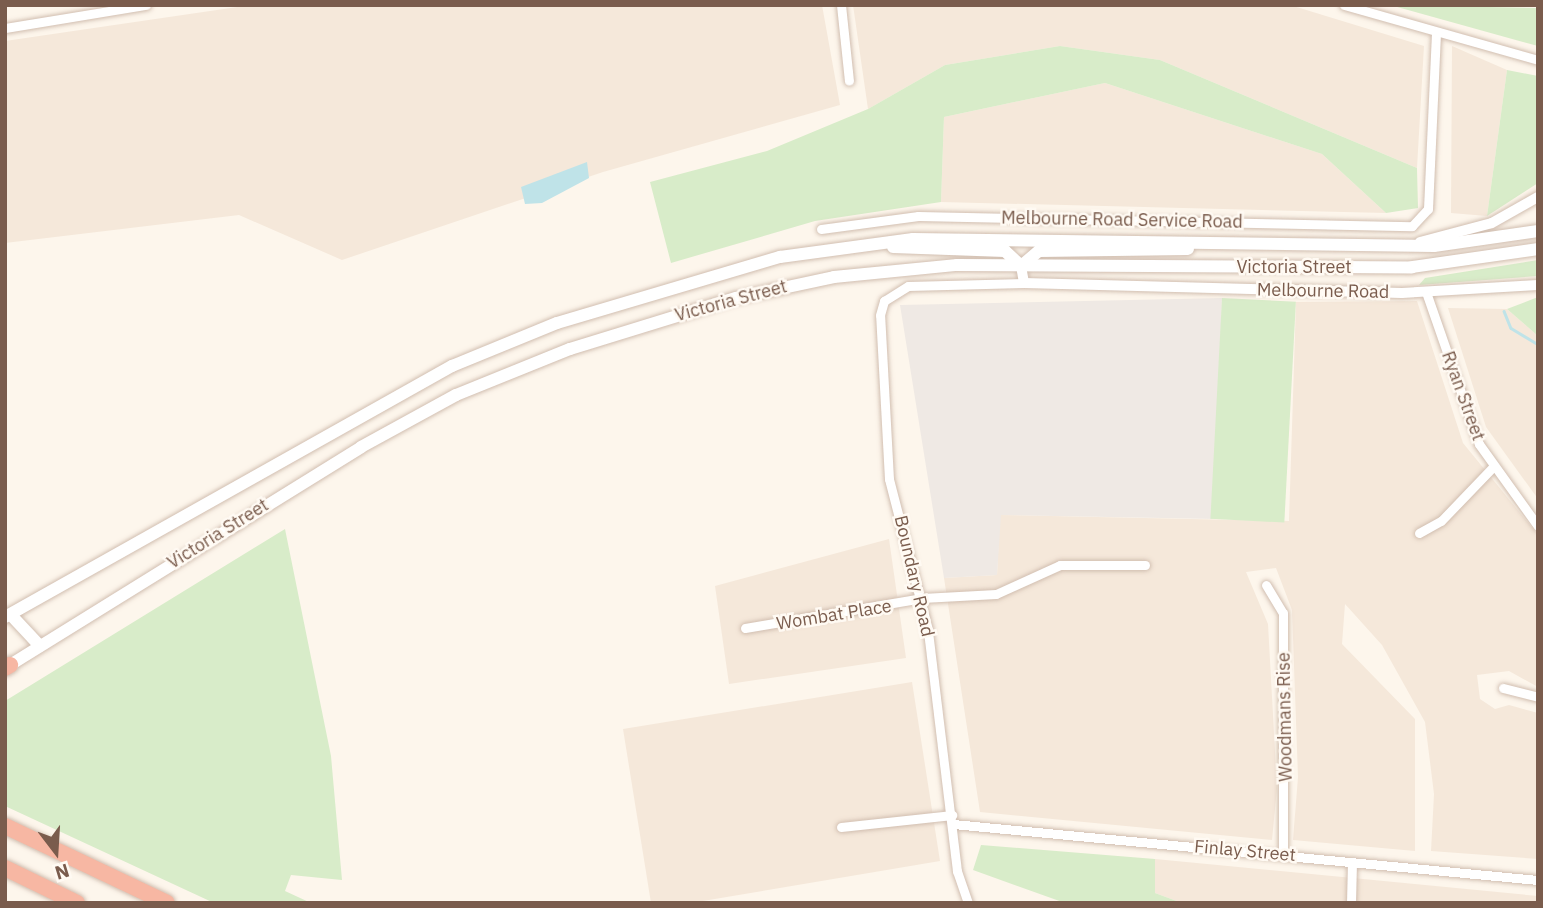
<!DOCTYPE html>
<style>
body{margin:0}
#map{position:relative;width:1543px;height:908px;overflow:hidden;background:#fdf6ec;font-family:"IBM Plex Sans",sans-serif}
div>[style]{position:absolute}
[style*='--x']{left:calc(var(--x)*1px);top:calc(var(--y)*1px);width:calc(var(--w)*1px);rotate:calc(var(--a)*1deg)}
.residential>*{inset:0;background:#f5e8da}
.industrial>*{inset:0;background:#efe9e4}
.green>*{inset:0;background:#d8ecc9;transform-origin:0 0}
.water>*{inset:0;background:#bfe3e8}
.stream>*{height:2.5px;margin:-1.25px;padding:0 1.25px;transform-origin:1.25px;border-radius:1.25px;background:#bfe3e8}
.roads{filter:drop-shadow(0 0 2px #d1beb0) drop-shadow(0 0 2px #d1beb0)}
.minor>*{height:9px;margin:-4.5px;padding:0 4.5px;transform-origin:4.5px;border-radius:4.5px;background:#fff}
.tertiary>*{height:10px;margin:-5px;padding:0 5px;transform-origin:5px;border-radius:5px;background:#fff}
.secondary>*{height:12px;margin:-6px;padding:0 6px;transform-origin:6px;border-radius:6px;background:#fff}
.motorway>*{height:16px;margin:-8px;padding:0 8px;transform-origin:8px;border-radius:8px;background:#f7b7a3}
span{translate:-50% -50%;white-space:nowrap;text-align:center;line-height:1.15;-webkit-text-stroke:5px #fffaf3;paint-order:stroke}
.street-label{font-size:18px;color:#7a5c4d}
.frame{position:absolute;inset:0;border:7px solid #7a5c4d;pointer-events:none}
.north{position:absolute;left:21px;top:817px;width:70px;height:70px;-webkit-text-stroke:5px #fffaf3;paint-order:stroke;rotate:163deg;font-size:19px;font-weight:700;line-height:28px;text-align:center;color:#7a5c4d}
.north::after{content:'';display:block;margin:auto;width:24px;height:32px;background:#7a5c4d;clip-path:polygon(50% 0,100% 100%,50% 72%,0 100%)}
</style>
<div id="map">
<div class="residential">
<i style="clip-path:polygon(251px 5px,822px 5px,840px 105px,603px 172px,342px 260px,239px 215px,5px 243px,5px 41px)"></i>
<i style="clip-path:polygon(853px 5px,1290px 5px,1424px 46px,1417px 168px,1160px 60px,1060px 46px,945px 65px,868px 109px)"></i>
<i style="clip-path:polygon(1452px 46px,1507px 70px,1487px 216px,1451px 213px)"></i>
<i style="clip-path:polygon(1105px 83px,1322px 154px,1386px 213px,941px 202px,944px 117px)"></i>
<i style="clip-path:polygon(1417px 301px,1463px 443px,1538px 535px,1538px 687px,1509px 671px,1477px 675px,1480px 699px,1495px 709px,1509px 705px,1538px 713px,1538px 859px,1431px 851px,1434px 794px,1425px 722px,1382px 645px,1345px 604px,1342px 644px,1415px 719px,1415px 851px,1293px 840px,1298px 777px,1292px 610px,1276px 568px,1246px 572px,1268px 624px,1277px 788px,1272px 840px,980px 812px,944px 578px,997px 575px,1000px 515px,1289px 521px,1296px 302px)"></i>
<i style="clip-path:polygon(1448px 308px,1507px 309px,1538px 336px,1538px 499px,1486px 427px)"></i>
<i style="clip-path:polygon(889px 539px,906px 658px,729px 684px,715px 586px)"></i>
<i style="clip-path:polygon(912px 682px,940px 861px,691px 903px,651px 903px,623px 729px)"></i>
<i style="clip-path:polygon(1155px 859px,1538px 896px,1538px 903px,1182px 903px,1155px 893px)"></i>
</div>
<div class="industrial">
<i style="clip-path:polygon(1222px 298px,1217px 519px,1001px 515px,997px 575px,944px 578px,900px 305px)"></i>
</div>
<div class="green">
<i style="clip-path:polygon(1390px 5px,1538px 8px,1538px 46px,1523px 42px)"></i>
<i style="clip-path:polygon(1060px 46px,1160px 60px,1417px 168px,1418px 208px,1386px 213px,1322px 154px,1105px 83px,944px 117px,941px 202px,815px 221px,671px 263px,650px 182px,767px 151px,868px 109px,945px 65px)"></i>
<i style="clip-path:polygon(1507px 70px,1538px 76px,1538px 183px,1487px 216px)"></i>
<i style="clip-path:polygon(1538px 260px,1538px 276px,1419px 285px,1425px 278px)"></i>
<i style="clip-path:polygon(1538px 297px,1538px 336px,1507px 309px)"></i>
<i style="left:1222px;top:298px;width:74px;height:221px;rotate:3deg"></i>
<i style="clip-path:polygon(285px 529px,331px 756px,342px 880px,291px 875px,285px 891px,311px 903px,214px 903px,5px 806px,5px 701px)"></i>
<i style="clip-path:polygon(981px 845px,1155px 859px,1155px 893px,1182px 903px,1065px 903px,973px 870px)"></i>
</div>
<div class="water">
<i style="clip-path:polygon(587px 162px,589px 178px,542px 203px,525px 204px,521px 187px)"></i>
</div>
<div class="stream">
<i style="--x:1504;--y:311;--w:18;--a:68"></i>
<i style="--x:1511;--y:328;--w:31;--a:31"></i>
</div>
<div class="roads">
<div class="minor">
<i style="--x:841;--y:5;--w:76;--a:84"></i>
<i style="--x:1344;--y:5;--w:202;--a:15.8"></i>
<i style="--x:5;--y:28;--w:143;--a:-9.3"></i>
<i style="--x:821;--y:229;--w:98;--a:-7.6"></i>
<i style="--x:918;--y:216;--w:494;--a:1.2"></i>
<i style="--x:1412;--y:226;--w:23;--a:-47"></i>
<i style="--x:1428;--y:209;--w:175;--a:-87.4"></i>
<i style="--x:1426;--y:292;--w:161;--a:70.8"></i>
<i style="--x:1479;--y:444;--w:101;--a:54.3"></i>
<i style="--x:1419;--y:533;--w:25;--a:-29"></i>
<i style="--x:1441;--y:521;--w:76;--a:-46.1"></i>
<i style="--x:1266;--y:585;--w:33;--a:59"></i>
<i style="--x:1283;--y:613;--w:242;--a:90"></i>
<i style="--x:745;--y:628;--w:180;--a:-9.6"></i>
<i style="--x:922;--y:598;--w:74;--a:-3.1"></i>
<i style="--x:996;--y:594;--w:70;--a:-24.4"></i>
<i style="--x:1060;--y:565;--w:85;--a:0"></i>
<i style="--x:1503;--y:688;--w:36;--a:14"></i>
<i style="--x:953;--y:824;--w:588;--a:5.47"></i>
<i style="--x:841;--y:827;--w:112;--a:-6.2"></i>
<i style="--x:968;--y:903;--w:34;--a:-109"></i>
<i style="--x:957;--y:871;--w:243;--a:-96.9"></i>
<i style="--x:928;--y:630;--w:156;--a:-104.5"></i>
<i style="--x:889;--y:479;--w:164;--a:-93.1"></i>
<i style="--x:880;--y:315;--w:15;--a:-74"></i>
<i style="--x:884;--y:301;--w:28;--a:-32"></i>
<i style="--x:908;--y:286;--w:116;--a:-1.5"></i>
<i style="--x:1351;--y:903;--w:41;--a:-88.6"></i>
</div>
<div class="tertiary">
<i style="--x:1420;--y:242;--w:74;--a:-14.8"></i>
<i style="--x:1492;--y:223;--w:53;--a:-29.5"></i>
<i style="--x:1021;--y:266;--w:17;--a:80"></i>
<i style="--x:1024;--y:283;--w:378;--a:1.5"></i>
<i style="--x:1402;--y:293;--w:136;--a:-3.4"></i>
</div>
<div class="secondary">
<i style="--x:893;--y:247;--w:112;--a:2"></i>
<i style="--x:1005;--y:251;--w:22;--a:43"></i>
<i style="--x:1021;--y:266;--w:23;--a:-40"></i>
<i style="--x:1039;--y:251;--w:149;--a:-0.8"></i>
<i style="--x:11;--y:615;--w:42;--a:46.9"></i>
<i style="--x:5;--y:617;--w:513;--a:-29.32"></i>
<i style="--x:452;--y:366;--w:113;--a:-22.3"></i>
<i style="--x:557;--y:323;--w:233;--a:-16.5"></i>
<i style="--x:780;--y:257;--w:134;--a:-7.7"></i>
<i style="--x:913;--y:239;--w:521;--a:0.77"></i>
<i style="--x:1434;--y:246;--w:105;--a:-8.2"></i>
<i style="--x:10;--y:665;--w:413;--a:-31.8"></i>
<i style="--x:361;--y:447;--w:108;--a:-28.7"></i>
<i style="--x:456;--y:395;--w:123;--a:-22"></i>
<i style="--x:570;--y:349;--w:174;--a:-17.1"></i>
<i style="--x:736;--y:298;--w:100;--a:-12.1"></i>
<i style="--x:834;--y:277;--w:124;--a:-5.6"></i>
<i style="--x:957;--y:265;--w:455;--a:0.3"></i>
<i style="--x:1412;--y:267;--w:127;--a:-8.1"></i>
</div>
<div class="motorway">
<i style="--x:5;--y:668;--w:6;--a:-31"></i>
<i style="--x:5;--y:826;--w:179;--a:25.4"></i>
<i style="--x:5;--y:868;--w:80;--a:25.9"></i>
</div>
</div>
<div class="street-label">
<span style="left:1122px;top:220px;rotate:1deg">Melbourne Road Service Road</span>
<span style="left:1294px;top:267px">Victoria Street</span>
<span style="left:1323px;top:291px;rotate:1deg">Melbourne Road</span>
<span style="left:731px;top:301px;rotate:-15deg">Victoria Street</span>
<span style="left:1463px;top:396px;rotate:70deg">Ryan Street</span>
<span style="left:218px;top:534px;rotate:-32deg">Victoria Street</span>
<span style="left:914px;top:576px;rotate:77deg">Boundary Road</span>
<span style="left:834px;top:615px;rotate:-9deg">Wombat Place</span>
<span style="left:1285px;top:717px;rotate:-91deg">Woodmans Rise</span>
<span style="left:1245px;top:851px;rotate:5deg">Finlay Street</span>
</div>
<div class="frame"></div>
<div class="north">N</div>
</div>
